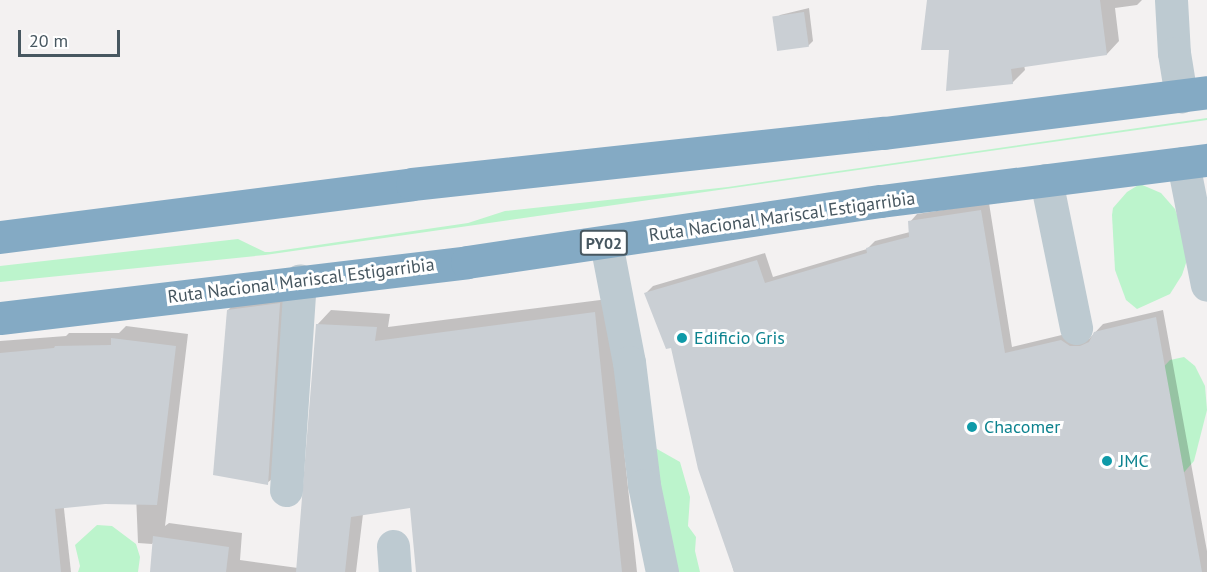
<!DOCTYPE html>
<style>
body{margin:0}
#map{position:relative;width:1207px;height:572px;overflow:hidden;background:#f3f1f1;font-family:"PT Sans",sans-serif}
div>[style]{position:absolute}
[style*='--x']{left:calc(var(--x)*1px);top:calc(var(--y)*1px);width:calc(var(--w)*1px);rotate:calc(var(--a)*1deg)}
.green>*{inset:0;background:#bcf4cc}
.shadow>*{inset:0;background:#0003}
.building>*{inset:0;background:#cacfd4;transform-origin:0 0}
.minor>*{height:33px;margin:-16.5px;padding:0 16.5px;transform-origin:16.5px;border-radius:16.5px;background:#bdcad1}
.highway>*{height:33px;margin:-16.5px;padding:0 16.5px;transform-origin:16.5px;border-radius:16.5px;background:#84aac4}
.dots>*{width:16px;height:16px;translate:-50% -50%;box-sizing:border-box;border:3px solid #fff;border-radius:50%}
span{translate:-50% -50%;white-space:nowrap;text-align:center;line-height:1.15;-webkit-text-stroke:6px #fff;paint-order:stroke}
.shield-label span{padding:2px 4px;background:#fff;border:2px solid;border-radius:4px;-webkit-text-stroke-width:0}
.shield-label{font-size:16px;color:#475760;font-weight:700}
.street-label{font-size:18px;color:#475760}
.culture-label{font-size:18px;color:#0d838f}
.left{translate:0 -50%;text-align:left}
.scale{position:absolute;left:18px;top:30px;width:102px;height:27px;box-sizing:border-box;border:3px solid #475760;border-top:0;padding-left:8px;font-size:18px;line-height:21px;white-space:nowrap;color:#475760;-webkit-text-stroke:4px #fff;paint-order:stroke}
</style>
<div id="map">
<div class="green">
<i style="clip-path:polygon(1207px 118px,1207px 120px,265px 255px,0 282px,0 266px,238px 239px,265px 252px,270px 252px,468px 223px,505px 211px,728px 187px)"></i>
<i style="clip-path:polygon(1140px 184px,1161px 193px,1175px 209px,1190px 251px,1182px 275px,1170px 294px,1137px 309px,1126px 300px,1115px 270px,1112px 215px,1113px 208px,1127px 192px)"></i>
<i style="clip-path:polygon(1184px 357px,1195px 366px,1205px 386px,1207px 410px,1194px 461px,1179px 478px,1155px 376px,1170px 360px)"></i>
<i style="clip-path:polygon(657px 449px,680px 462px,690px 497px,688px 526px,696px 537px,695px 551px,700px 572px,667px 572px,648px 452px)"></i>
<i style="clip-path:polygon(97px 525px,112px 526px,136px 544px,140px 557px,138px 572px,78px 572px,80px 566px,75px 545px)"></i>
</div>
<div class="shadow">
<i style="clip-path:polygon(928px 0,1142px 0,1137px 5px,1115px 8px,1119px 41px,1107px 54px,1024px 65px,1025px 70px,1012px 83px,951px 48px)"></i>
<i style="clip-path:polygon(809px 8px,813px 41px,808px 46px,775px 20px,780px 15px)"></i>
<i style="clip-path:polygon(989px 203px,1012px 347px,1070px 333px,1078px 338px,1089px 339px,1103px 324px,1163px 310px,1207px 551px,1207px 572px,734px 572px,672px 346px,646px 293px,653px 286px,765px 253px,773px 277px,867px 249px,875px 241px,910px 232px,910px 222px,917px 214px)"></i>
<i style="clip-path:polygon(284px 299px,272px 479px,267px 483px,228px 310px,233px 305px)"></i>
<i style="clip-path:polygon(608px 299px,637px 572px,418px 572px,411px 506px,363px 514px,356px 572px,151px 572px,154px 541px,152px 544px,138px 543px,135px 470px,0 467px,0 341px,66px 336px,69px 333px,119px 333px,126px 326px,188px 334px,165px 526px,169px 523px,242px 533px,240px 560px,298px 568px,317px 325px,331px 310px,390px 314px,388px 327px)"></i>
<i style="clip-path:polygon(63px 500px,71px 572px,0 572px,0 507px)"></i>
</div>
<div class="building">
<i style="clip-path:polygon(927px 0,1100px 0,1107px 55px,1011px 69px,1013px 84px,946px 91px,949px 50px,921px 50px)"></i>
<i style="left:804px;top:12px;width:35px;height:32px;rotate:82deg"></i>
<i style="clip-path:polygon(981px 210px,1005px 353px,1061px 340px,1070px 346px,1080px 346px,1089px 342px,1094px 332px,1156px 317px,1202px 572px,734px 572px,698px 469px,671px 348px,666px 349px,644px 293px,757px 260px,765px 283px,867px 253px,866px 248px,909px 237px,908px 221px)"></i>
<i style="clip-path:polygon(280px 303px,268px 485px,213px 475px,227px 310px)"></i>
<i style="clip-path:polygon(595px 312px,622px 572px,416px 572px,410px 508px,351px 517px,345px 572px,296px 572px,316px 324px,377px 327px,375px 341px)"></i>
<i style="clip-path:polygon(111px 338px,176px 346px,157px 505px,105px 504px,55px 509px,61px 572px,0 572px,0 353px,54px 348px,55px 346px,111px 345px)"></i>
<i style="clip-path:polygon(153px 536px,229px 547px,226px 572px,150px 572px)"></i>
</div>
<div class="minor">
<i style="--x:1171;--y:0;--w:53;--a:86.8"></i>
<i style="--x:1174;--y:53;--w:44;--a:80.8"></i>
<i style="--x:1183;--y:163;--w:124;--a:78.9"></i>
<i style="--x:1046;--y:180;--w:151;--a:78.5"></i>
<i style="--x:606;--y:243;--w:121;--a:79.1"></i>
<i style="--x:629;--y:362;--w:124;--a:83"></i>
<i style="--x:644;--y:485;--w:89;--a:78.3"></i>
<i style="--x:286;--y:490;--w:210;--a:-86.2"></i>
<i style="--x:393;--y:546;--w:26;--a:86"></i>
</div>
<div class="highway">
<i style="--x:0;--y:237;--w:415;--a:-7.3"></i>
<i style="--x:412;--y:184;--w:475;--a:-6.2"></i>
<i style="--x:884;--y:133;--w:326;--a:-7.2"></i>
<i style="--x:0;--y:318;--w:470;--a:-6.8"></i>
<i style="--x:467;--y:262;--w:418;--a:-8.4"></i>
<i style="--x:881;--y:201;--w:329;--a:-7.2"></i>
</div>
<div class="dots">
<i style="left:682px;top:338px;background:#0f9aa8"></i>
<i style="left:972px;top:427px;background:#0f9aa8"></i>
<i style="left:1107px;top:461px;background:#0f9aa8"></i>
</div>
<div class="shield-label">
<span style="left:604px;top:243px">PY02</span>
</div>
<div class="street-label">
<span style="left:782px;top:217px;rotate:-8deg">Ruta Nacional Mariscal Estigarribia</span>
<span style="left:301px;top:281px;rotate:-7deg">Ruta Nacional Mariscal Estigarribia</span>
</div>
<div class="culture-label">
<span class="left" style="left:694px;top:338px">Edificio Gris</span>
<span class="left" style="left:984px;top:427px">Chacomer</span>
<span class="left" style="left:1119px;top:461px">JMC</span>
</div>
<div class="scale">20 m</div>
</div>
